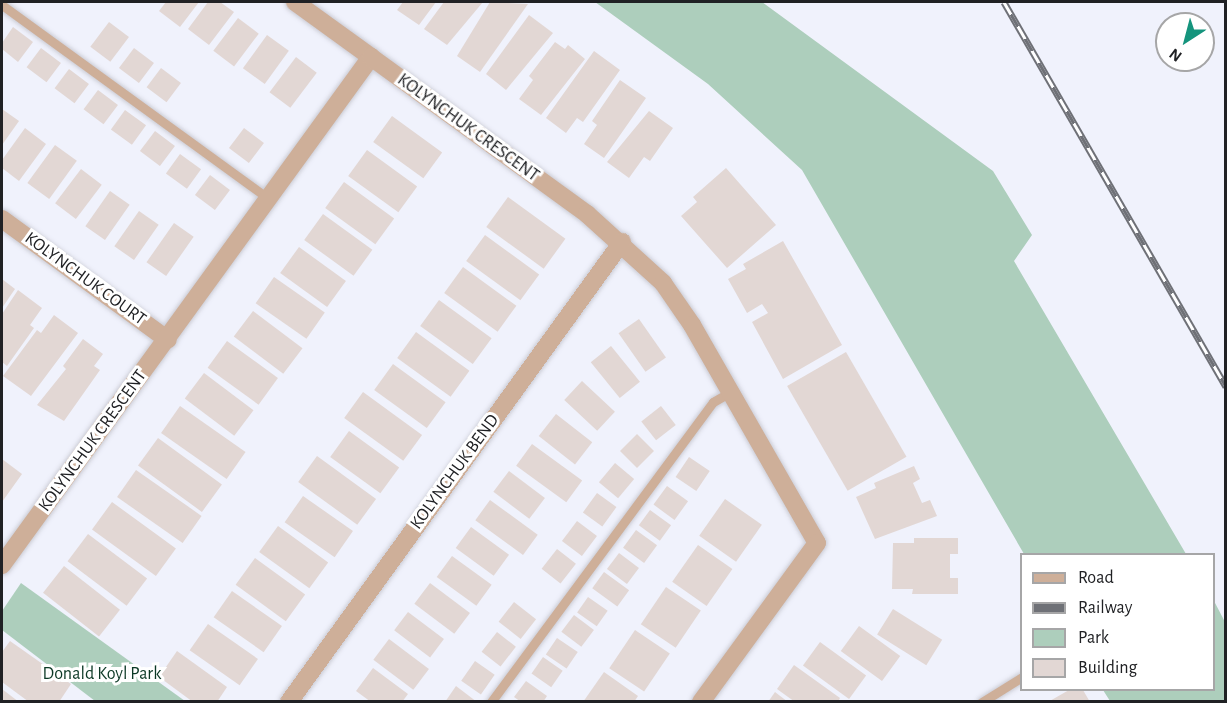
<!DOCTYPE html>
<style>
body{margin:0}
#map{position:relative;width:1227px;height:703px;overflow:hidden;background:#f0f2fc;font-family:"Alegreya Sans",sans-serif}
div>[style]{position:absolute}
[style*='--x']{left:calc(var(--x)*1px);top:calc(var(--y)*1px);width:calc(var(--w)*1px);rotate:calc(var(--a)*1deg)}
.green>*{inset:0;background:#adcebc}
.building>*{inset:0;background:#e2d7d4;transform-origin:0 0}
.roads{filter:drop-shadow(0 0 2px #cbccd5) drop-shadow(0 0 2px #cbccd5)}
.lane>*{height:9px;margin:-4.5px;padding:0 4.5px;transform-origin:4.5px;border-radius:4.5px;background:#ceaf99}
.street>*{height:18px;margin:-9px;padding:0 9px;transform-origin:9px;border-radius:9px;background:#ceaf99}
.rail>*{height:7px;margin-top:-3.5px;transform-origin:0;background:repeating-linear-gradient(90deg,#fff 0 14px,#6f7177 0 28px);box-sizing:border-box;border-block:2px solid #6f7177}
span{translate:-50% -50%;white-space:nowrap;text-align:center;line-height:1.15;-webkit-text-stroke:6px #fff;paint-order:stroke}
.street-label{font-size:18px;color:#202124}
.park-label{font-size:18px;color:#0b3825}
.frame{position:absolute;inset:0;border:3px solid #202124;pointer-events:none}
.legend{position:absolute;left:1020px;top:553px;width:195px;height:138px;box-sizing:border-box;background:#fff;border:2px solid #a6a6a7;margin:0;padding:8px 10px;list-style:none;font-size:18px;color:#202124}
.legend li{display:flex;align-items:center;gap:12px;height:30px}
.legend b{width:30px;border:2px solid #a6a6a7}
.north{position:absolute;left:1155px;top:12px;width:60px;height:60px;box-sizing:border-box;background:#fff;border:2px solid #a6a6a7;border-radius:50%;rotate:216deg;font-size:16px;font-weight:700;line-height:24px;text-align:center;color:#202124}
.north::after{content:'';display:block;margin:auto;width:21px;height:27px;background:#15947d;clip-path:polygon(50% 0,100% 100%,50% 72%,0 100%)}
</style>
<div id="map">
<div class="green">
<i style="clip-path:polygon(595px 2px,762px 2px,993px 171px,1032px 235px,1014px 261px,1186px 554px,1024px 554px,802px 170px,708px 84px)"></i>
<i style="clip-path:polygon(21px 583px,185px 701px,95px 701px,2px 630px,2px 611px)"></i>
<i style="clip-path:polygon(1214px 601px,1225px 622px,1225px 701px,1110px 701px,1103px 690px,1214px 690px)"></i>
</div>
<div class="building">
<i style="clip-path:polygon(166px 2px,199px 2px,180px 27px,159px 11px)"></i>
<i style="clip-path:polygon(208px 2px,220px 2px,234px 12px,209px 45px,188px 29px)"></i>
<i style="clip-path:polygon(403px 2px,436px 2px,419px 25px,397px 10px)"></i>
<i style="clip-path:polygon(444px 2px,483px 2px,447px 45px,424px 29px)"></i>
<i style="clip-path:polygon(490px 2px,528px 4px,480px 72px,457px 56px)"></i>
<i style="clip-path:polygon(529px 15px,553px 33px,506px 90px,486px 74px)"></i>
<i style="left:238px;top:18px;width:26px;height:41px;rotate:37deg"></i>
<i style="left:109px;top:22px;width:25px;height:31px;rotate:37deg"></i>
<i style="clip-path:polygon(13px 27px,33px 42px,18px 62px,2px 49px,2px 43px)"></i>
<i style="left:267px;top:35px;width:27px;height:41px;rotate:36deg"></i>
<i style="clip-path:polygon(555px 42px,565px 49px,568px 45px,585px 59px,541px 115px,519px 99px,533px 80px,529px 76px)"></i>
<i style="left:41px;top:48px;width:25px;height:24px;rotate:37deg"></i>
<i style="left:134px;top:48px;width:25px;height:25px;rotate:37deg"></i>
<i style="clip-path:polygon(594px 51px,620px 70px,583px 122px,577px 118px,566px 133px,546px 118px)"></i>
<i style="left:296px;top:57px;width:26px;height:44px;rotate:37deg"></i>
<i style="left:161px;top:68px;width:25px;height:24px;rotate:37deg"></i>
<i style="left:69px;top:69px;width:25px;height:24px;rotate:37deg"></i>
<i style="clip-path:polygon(620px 80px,646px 98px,604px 158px,584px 144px,597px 125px,592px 121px)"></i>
<i style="left:98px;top:90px;width:25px;height:24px;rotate:37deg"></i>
<i style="clip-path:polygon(2px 109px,19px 121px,2px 145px)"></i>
<i style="left:125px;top:110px;width:26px;height:24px;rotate:36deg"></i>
<i style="clip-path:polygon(649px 111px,673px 128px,650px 161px,644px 157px,629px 178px,607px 162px)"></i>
<i style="left:392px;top:116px;width:62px;height:32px;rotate:36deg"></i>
<i style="clip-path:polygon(25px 128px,46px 144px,19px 181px,2px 168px,2px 160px)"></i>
<i style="left:244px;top:128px;width:25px;height:25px;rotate:37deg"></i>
<i style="left:155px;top:131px;width:25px;height:25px;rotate:37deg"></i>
<i style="left:55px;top:145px;width:27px;height:47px;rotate:36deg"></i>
<i style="left:367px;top:150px;width:62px;height:32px;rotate:36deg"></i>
<i style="left:180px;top:154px;width:26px;height:24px;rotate:36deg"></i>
<i style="clip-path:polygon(726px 168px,776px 225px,727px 268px,681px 216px,697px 202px,693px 197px)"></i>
<i style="left:81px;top:169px;width:26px;height:43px;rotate:37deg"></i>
<i style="left:210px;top:175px;width:25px;height:25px;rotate:37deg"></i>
<i style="left:344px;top:182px;width:62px;height:32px;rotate:36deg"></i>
<i style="left:110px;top:191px;width:24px;height:43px;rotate:35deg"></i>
<i style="left:508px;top:197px;width:71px;height:37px;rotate:36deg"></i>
<i style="left:139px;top:211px;width:24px;height:43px;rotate:35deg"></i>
<i style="left:323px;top:214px;width:61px;height:32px;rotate:36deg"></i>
<i style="left:174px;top:223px;width:24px;height:48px;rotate:35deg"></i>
<i style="left:485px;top:235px;width:67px;height:32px;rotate:36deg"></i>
<i style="clip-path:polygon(783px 241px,842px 345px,783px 379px,752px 322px,768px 313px,762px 304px,747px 313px,728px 279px,746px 269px,743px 264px)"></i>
<i style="left:299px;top:247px;width:58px;height:32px;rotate:36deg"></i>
<i style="left:463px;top:267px;width:66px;height:32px;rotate:36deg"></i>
<i style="left:274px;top:277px;width:62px;height:32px;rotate:35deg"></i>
<i style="clip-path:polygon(2px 279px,15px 289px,2px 308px)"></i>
<i style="clip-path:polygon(18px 290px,42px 308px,30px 325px,34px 328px,7px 366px,2px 362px,2px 314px)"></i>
<i style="left:439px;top:300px;width:65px;height:32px;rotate:36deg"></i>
<i style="left:253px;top:311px;width:62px;height:32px;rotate:37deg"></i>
<i style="clip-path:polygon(54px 315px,78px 333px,31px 396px,3px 376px,37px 330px,41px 333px)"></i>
<i style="left:639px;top:319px;width:47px;height:25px;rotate:55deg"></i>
<i style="left:416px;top:332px;width:66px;height:32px;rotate:36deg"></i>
<i style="clip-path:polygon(83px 339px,103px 354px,94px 366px,100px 370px,64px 421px,37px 405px,66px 369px,63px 366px)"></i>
<i style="left:227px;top:341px;width:63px;height:33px;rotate:36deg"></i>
<i style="left:611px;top:346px;width:46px;height:26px;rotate:51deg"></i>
<i style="left:846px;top:352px;width:121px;height:68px;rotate:60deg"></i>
<i style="left:393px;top:364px;width:65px;height:32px;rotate:36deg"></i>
<i style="left:204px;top:373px;width:62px;height:32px;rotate:37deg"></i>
<i style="left:582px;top:381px;width:45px;height:26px;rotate:43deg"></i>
<i style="left:363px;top:392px;width:73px;height:32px;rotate:36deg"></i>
<i style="left:180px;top:406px;width:80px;height:33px;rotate:35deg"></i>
<i style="left:661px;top:406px;width:24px;height:25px;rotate:52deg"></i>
<i style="left:556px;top:414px;width:46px;height:28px;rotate:38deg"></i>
<i style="left:349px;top:431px;width:62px;height:32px;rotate:36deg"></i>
<i style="left:637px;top:434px;width:24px;height:24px;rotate:45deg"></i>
<i style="left:158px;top:438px;width:79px;height:34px;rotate:36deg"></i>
<i style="left:532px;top:444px;width:62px;height:27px;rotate:36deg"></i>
<i style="left:317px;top:456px;width:73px;height:32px;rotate:36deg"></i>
<i style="left:689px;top:457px;width:25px;height:24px;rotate:34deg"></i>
<i style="clip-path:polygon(2px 459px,22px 474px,2px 502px)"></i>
<i style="left:615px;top:463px;width:25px;height:25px;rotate:40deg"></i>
<i style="clip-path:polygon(914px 466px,920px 479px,913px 483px,922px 503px,930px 500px,937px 516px,875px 539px,856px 497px,876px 488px,874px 483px)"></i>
<i style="left:136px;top:470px;width:80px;height:33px;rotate:35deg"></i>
<i style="left:509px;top:471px;width:45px;height:26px;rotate:37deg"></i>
<i style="left:667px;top:486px;width:26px;height:23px;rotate:36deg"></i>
<i style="left:597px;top:493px;width:24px;height:24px;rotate:36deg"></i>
<i style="left:303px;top:496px;width:61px;height:32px;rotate:35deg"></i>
<i style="left:725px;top:499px;width:45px;height:45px;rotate:35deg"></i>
<i style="left:490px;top:500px;width:59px;height:25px;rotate:36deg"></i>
<i style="left:112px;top:502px;width:79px;height:34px;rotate:36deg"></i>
<i style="left:650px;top:510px;width:26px;height:19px;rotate:36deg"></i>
<i style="left:577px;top:521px;width:25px;height:25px;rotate:37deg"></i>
<i style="left:278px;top:526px;width:62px;height:32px;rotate:36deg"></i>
<i style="left:471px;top:527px;width:47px;height:26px;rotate:36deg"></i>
<i style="left:636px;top:530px;width:26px;height:22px;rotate:36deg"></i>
<i style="left:88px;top:534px;width:74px;height:34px;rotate:37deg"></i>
<i style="clip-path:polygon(914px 538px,958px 538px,958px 554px,950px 554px,950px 578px,958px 578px,958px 594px,912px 594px,913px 589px,892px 589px,893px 543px,914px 543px)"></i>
<i style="left:698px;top:545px;width:42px;height:45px;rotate:35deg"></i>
<i style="left:557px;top:549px;width:24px;height:25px;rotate:38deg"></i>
<i style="left:619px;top:553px;width:25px;height:20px;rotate:37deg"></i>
<i style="left:452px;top:556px;width:49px;height:26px;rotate:36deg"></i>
<i style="left:255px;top:558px;width:62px;height:33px;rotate:36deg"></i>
<i style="left:64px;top:566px;width:71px;height:34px;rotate:38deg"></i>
<i style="left:604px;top:572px;width:31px;height:20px;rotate:36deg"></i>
<i style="left:430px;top:583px;width:50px;height:26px;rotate:37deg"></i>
<i style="left:666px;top:587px;width:42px;height:45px;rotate:34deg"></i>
<i style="left:232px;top:591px;width:61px;height:32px;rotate:35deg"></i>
<i style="left:588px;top:597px;width:24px;height:19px;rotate:35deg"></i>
<i style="left:514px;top:602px;width:28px;height:25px;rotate:38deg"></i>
<i style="left:893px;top:609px;width:58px;height:30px;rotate:32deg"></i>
<i style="left:408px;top:612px;width:45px;height:23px;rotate:37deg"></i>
<i style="left:574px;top:615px;width:25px;height:21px;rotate:37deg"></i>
<i style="left:208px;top:624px;width:61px;height:32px;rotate:35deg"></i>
<i style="left:859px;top:626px;width:51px;height:31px;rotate:36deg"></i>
<i style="left:635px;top:630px;width:42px;height:46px;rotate:34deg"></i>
<i style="left:497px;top:632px;width:24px;height:25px;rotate:38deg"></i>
<i style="left:557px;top:638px;width:25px;height:20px;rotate:34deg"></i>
<i style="left:389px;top:639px;width:50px;height:26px;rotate:37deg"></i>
<i style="clip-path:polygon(10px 641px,71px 684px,59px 702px,29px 702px,2px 682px,2px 652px)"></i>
<i style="left:820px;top:642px;width:57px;height:29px;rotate:36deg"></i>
<i style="clip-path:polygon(177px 651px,227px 687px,217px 702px,193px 702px,159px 677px)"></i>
<i style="left:543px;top:657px;width:24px;height:20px;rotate:35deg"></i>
<i style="left:475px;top:661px;width:24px;height:24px;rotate:35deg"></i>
<i style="clip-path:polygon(794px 665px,840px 698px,838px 702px,795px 702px,777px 689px)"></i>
<i style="clip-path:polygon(373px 668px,408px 694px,402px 702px,371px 702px,356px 691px)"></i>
<i style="clip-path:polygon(604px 672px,638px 696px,634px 702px,583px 702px)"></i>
<i style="clip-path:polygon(526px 681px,547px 696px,543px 702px,521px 702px,514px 697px)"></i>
<i style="clip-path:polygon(456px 686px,477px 702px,445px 702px)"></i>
<i style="clip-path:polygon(2px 689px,19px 702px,2px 702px)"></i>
<i style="clip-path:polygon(1069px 690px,1083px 690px,1090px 702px,1048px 702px)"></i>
<i style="clip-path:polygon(775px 692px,788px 702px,768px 702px)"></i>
</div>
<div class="roads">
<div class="lane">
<i style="--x:2;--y:5;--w:330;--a:36"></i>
<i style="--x:491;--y:702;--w:373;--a:-53.5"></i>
<i style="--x:713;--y:402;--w:20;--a:-30"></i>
<i style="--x:982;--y:702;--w:47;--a:-32"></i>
</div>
<div class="street">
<i style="--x:295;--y:2;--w:94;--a:35.9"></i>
<i style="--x:2;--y:219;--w:205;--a:36.1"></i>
<i style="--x:2;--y:565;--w:628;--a:-54.01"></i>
<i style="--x:371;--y:57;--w:267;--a:36"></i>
<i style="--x:587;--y:214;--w:103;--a:42.2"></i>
<i style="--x:663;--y:283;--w:51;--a:55.4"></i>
<i style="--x:692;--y:325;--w:251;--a:60.2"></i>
<i style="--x:817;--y:543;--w:197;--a:126.1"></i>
<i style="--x:289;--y:702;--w:568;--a:-54.1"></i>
</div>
</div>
<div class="rail">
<i style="--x:1004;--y:2;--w:444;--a:60"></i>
</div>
<div class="street-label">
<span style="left:468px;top:128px;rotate:36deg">KOLYNCHUK CRESCENT</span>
<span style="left:85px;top:279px;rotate:36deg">KOLYNCHUK COURT</span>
<span style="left:93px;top:441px;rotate:-54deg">KOLYNCHUK CRESCENT</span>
<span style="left:455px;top:472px;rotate:-54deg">KOLYNCHUK BEND</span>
</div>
<div class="park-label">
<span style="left:102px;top:674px">Donald Koyl Park</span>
</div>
<div class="frame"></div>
<ul class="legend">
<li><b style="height:8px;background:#ceaf99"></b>Road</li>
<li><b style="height:8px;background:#6f7177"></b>Railway</li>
<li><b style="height:16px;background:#adcebc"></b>Park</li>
<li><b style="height:16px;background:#e2d7d4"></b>Building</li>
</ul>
<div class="north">N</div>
</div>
